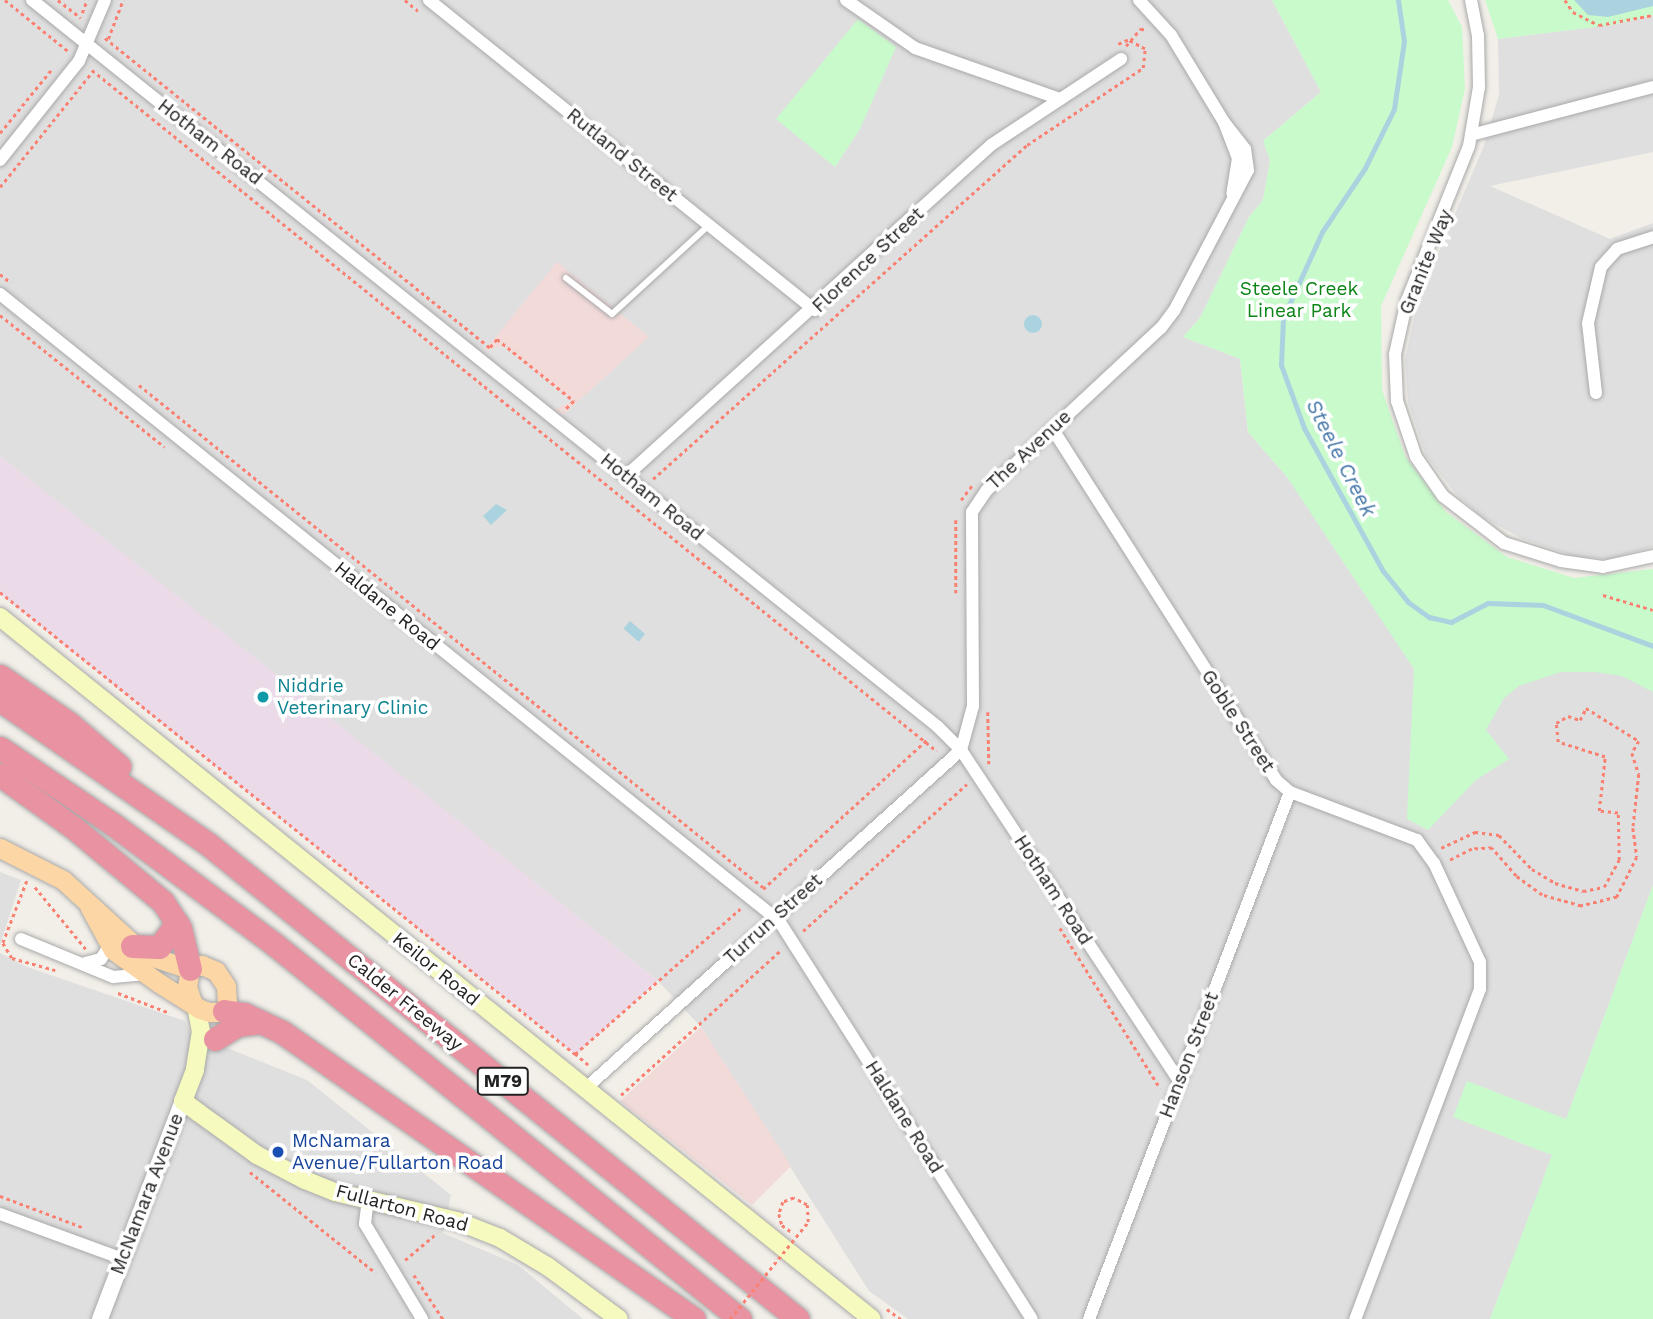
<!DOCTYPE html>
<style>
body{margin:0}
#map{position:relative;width:1653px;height:1319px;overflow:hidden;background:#f2efe9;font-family:"Work Sans",sans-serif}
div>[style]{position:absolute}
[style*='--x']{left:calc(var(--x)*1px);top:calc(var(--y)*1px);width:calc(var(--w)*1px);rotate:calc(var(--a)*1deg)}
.residential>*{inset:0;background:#e0dfdf}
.commercial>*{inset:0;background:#f2dad9}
.industrial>*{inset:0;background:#ebdbe8}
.park>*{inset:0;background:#c8facc}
.parking>*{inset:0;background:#e2e2e2}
.water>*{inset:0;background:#aad3df;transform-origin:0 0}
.round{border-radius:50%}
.stream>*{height:5px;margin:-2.5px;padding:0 2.5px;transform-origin:2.5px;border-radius:2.5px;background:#aad3df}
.path>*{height:2.5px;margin-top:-1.25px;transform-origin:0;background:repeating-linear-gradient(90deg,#fa8072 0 3.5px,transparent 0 7px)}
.roads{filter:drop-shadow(0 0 2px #a9a9a9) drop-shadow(0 0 2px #a9a9a9)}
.service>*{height:6px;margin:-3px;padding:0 3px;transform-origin:3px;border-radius:3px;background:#fff}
.minor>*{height:12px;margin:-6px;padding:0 6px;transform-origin:6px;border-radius:6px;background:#fff}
.tertiary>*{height:16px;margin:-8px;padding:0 8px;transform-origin:8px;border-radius:8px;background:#fff}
.secondary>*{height:18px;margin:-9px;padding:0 9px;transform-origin:9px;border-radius:9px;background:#f7fabf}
.primary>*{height:19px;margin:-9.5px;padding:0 9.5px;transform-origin:9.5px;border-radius:9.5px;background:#fcd6a4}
.motorway>*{height:23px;margin:-11.5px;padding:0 11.5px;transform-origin:11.5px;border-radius:11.5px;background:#e892a2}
.path-bridge>*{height:2.5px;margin-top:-1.25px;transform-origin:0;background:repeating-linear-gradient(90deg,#fa8072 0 3.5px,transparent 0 7px)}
.dots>*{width:19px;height:19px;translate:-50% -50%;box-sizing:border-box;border:4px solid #fff;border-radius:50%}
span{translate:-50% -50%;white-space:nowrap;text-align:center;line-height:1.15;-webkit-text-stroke:7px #fff;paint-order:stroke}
.shield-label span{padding:2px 5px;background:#fff;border:2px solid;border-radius:5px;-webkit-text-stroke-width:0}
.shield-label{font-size:18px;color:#222;font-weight:700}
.street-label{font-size:19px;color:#222}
.park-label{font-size:19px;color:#0c8416}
.culture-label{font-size:19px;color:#0d838f}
.left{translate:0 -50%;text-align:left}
.transit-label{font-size:19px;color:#164399}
.water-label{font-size:21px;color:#4a7aab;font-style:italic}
</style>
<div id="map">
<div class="residential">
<i style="clip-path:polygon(0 0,1272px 0,1321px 92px,1264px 140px,1270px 160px,1263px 200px,1249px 217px,1200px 318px,1183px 337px,1240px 359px,1248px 432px,1287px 477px,1653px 673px,1653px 885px,1566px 1120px,1467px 1082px,1454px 1117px,1553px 1155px,1490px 1319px,908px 1319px,869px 1291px,701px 1027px,658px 981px,0 456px)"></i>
<i style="clip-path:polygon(1653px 15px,1653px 152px,1490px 186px,1610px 239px,1653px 223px,1653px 547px,1608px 559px,1573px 556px,1523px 539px,1484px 518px,1456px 494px,1426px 456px,1408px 402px,1405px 359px,1418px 301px,1483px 148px,1499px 95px,1498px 39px,1612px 25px)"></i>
<i style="clip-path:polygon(0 872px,21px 880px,0 945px)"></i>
<i style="clip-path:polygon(0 953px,27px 967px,185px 1021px,190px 1033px,307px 1080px,451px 1195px,443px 1233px,518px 1265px,583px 1319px,0 1319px)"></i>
</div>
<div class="commercial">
<i style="clip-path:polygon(557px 262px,649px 337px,563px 415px,484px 351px)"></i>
<i style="clip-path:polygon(701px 1027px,791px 1166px,752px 1205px,620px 1101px)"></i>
</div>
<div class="industrial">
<i style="clip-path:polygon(0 456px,238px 644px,658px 981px,576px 1055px,161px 723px,0 594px)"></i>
</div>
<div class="park">
<i style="clip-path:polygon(1272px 0,1448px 0,1462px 27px,1465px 89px,1452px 147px,1381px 306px,1382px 390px,1405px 456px,1446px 512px,1507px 557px,1574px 578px,1653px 569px,1653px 692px,1622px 676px,1595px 672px,1561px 672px,1519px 686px,1504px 698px,1486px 730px,1509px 759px,1476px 780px,1428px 830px,1407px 819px,1414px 669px,1287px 477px,1248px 432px,1240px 359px,1183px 337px,1200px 318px,1249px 217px,1263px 200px,1270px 160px,1263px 141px,1321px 92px)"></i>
<i style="clip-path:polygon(1485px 0,1653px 0,1653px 15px,1612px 25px,1498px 39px)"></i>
<i style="clip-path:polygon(858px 19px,896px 47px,860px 129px,835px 167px,776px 119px)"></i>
<i style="clip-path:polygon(1653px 885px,1653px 1319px,1490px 1319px,1552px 1155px,1453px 1117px,1467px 1081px,1566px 1119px)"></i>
</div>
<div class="parking">
<i style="clip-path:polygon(503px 346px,572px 401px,555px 409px,484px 351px)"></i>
</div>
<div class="water">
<i style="clip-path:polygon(1574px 0,1653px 0,1653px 6px,1608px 17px,1588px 15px)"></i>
<i class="round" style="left:1024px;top:315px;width:18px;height:18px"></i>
<i style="clip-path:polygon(496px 504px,507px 510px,491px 525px,483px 516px)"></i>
<i style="left:630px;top:621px;width:20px;height:10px;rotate:41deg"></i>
</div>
<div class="stream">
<i style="--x:1398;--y:0;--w:41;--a:81.7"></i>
<i style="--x:1404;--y:41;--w:69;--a:98.4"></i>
<i style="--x:1394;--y:109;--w:66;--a:116.2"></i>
<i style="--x:1365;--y:168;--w:77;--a:123.9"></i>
<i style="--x:1322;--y:232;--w:94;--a:114.4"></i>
<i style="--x:1283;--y:318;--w:47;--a:92.4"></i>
<i style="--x:1281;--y:365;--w:67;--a:69.9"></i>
<i style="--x:1304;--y:428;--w:163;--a:61.1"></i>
<i style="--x:1383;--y:571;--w:40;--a:51"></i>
<i style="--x:1408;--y:602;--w:26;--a:36"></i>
<i style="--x:1429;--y:617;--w:23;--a:13"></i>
<i style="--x:1451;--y:622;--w:42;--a:-27.2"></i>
<i style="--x:1488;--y:603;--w:55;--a:2.1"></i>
<i style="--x:1543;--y:605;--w:117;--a:20.4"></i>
</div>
<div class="path">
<i style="--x:5;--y:0;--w:81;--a:39"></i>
<i style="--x:58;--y:0;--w:29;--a:38"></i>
<i style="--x:405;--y:0;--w:17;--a:40"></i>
<i style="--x:1565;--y:0;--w:14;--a:56"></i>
<i style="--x:1573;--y:12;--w:29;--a:27"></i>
<i style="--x:1599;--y:25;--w:55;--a:-10.5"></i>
<i style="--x:82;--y:13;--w:14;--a:-69"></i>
<i style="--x:105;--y:38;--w:494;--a:38.8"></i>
<i style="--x:490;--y:347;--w:11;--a:-49"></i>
<i style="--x:497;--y:339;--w:99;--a:38.8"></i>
<i style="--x:574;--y:401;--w:11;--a:135"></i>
<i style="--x:108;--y:39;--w:42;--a:-69"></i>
<i style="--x:1126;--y:46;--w:23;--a:-50"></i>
<i style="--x:1141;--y:28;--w:7;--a:34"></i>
<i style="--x:92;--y:70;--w:1085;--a:38.87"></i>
<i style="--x:0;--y:133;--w:81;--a:-51"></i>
<i style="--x:0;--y:187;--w:149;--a:-51.3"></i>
<i style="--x:0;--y:274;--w:14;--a:39"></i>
<i style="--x:0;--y:315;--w:211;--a:38.7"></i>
<i style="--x:139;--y:385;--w:801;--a:38.82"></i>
<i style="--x:653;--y:479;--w:501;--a:-41.77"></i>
<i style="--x:1027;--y:145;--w:139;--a:-33.6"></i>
<i style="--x:1143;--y:68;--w:19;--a:-84"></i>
<i style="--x:1145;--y:49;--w:19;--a:-152"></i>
<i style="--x:1128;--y:40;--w:12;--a:156"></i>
<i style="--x:961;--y:500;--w:21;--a:-53"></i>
<i style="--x:956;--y:520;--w:73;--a:90"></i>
<i style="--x:0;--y:592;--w:738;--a:38.78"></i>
<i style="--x:1603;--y:595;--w:52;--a:16.7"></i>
<i style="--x:988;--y:712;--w:52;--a:88.9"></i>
<i style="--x:1441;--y:848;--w:38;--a:-25"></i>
<i style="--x:1475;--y:832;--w:24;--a:7"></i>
<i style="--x:1499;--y:835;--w:47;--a:45.9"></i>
<i style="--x:1532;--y:869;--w:27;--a:31"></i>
<i style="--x:1555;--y:883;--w:29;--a:16"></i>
<i style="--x:1583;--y:891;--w:21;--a:-11"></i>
<i style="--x:1604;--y:887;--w:31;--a:-61"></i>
<i style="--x:1619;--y:860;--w:47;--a:-91.2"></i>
<i style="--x:1618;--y:813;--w:19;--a:-174"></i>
<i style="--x:1599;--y:811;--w:54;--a:-83.7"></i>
<i style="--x:1605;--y:757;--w:49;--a:-162.3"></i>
<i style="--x:1558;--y:742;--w:19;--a:-96"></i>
<i style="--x:1556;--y:723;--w:14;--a:-30"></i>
<i style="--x:1568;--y:716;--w:13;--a:18"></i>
<i style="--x:1580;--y:720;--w:13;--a:-63"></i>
<i style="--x:1586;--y:708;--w:62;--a:31.9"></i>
<i style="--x:1639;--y:741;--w:14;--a:120"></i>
<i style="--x:1632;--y:753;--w:22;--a:72"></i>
<i style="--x:1639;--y:774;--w:54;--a:96.3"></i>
<i style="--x:1633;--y:828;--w:29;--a:82"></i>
<i style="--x:1637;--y:857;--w:45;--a:116.6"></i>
<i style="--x:1617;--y:897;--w:37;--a:166"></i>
<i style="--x:1581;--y:906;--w:41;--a:-164.2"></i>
<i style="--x:1542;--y:895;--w:32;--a:-144"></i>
<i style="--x:1516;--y:876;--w:37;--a:-131"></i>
<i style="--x:1492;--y:848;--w:20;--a:177"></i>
<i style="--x:1472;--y:849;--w:27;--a:153"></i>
<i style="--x:27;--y:881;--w:66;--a:111.2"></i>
<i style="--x:3;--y:943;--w:17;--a:59"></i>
<i style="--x:12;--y:958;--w:45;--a:15.6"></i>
<i style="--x:35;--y:887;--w:80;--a:50.6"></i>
<i style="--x:763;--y:889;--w:224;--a:-42.3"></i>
<i style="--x:1060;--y:928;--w:189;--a:58"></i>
<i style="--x:803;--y:931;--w:220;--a:-41.9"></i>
<i style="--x:118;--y:993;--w:56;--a:21"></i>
<i style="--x:588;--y:1065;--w:17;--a:-140"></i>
<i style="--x:575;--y:1054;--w:220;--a:-41.3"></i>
<i style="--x:621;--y:1095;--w:215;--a:-42.2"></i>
<i style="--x:250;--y:1172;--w:161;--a:38.7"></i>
<i style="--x:0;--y:1196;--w:88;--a:20.7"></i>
<i style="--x:405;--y:1260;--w:42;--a:-40.2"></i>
<i style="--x:414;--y:1275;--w:53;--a:56.6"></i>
<i style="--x:887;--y:1309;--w:17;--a:36"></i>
</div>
<div class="roads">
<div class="service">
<i style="--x:566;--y:278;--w:58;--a:38"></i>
<i style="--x:612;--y:314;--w:132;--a:-42.5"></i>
</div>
<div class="minor">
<i style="--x:32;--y:0;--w:1162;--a:38.74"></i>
<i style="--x:938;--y:727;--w:33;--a:45"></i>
<i style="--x:961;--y:750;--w:396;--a:56.6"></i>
<i style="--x:429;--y:0;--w:495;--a:38.8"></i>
<i style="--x:846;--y:0;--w:84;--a:34.8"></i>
<i style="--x:915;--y:48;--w:154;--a:19.4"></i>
<i style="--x:1139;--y:0;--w:47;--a:47.6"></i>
<i style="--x:1171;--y:35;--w:102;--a:58.7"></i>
<i style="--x:1224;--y:122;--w:39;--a:69"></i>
<i style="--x:1238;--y:158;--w:36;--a:99"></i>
<i style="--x:1471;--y:0;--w:36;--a:79"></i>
<i style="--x:1478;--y:35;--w:52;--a:88.9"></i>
<i style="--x:1479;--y:87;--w:60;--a:99.6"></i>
<i style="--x:1469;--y:146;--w:166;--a:111.9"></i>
<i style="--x:1407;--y:300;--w:55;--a:102.5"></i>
<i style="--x:1395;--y:354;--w:47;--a:87.6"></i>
<i style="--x:1397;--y:401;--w:59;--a:71.3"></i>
<i style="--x:1416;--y:457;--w:47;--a:55.3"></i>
<i style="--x:1443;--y:496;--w:77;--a:37.6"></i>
<i style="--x:1504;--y:543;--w:60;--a:17.5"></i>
<i style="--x:1561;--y:561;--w:42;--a:8.1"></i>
<i style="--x:1603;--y:567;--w:51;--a:-12.4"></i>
<i style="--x:1471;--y:135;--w:188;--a:-14.8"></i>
<i style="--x:0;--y:160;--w:127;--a:-51.4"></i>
<i style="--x:79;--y:61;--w:66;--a:-66.9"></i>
<i style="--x:0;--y:294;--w:994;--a:38.83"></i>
<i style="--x:1596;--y:393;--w:70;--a:-96.5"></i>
<i style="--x:1588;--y:323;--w:57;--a:-76.9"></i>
<i style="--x:1601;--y:267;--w:24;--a:-48"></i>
<i style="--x:1617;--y:249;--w:38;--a:-18"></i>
<i style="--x:1052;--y:428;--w:417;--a:57.5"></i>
<i style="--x:1276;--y:780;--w:18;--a:41"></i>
<i style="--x:1290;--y:792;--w:136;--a:20.7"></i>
<i style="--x:1417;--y:840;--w:29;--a:54"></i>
<i style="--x:1434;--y:863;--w:109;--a:65.1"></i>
<i style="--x:1480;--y:962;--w:27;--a:90"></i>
<i style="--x:1480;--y:989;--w:353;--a:110.7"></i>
<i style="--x:626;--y:476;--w:493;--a:-42.2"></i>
<i style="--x:991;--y:145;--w:156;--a:-33.5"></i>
<i style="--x:776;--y:916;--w:477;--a:57.6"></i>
<i style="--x:21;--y:939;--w:100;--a:22.4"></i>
<i style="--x:113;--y:977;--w:33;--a:-5"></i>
<i style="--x:85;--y:963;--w:16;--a:-14"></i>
<i style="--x:101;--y:959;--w:15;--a:-58"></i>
<i style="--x:585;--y:1089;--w:506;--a:-42.04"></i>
<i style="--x:961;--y:750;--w:46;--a:-74.7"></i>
<i style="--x:973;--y:706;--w:194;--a:-90.3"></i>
<i style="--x:972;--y:512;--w:27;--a:-56"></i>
<i style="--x:987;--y:490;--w:238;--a:-43"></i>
<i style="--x:1161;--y:328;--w:21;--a:-53"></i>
<i style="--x:1174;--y:311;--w:159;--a:-62.3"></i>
<i style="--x:1248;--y:170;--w:21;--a:-98"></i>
<i style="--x:1245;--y:149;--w:34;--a:-128"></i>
<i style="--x:368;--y:1199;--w:25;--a:97"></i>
<i style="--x:365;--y:1224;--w:111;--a:59"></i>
<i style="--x:0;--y:1214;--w:131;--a:20.1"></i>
<i style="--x:1089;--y:1319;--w:564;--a:-69.12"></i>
</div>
<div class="tertiary">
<i style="--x:100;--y:1319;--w:233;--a:-69.2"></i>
</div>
<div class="secondary">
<i style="--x:0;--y:617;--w:1119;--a:38.84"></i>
<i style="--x:196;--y:1006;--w:25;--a:79"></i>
<i style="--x:201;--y:1031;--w:39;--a:99"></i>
<i style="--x:195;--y:1070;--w:33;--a:111"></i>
<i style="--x:183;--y:1101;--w:20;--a:37"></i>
<i style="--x:199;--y:1113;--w:72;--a:35.9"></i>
<i style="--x:257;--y:1155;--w:54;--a:27.5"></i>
<i style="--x:305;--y:1180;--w:32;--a:22"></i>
<i style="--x:335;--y:1192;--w:125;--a:13.4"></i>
<i style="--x:457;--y:1221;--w:46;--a:21.6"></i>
<i style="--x:500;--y:1238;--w:55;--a:30.8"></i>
<i style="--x:547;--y:1266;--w:89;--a:36.4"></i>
</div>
<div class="primary">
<i style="--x:0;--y:848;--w:71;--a:26.9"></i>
<i style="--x:63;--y:880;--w:110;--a:42.4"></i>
<i style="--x:144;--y:954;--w:47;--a:18.4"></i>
<i style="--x:89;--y:906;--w:50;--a:61.4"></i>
<i style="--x:113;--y:950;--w:57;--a:35.7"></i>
<i style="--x:159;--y:983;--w:49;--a:32.4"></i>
<i style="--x:200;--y:1009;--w:9;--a:18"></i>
<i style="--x:209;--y:1012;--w:15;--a:0"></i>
<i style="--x:224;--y:1012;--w:10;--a:-73"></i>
<i style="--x:227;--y:1002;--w:16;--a:-94"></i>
<i style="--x:226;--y:986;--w:18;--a:-124"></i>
<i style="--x:216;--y:971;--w:15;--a:-157"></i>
<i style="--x:202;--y:965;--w:12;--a:166"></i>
<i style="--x:190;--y:968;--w:19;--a:99"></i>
<i style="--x:187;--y:987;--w:18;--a:71"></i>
</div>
<div class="motorway">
<i style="--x:0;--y:676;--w:85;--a:34.4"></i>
<i style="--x:70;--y:724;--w:65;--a:40.6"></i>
<i style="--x:0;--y:700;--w:253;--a:34.7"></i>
<i style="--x:208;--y:844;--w:757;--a:38.84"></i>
<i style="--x:0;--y:748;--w:138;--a:34"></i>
<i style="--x:114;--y:825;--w:199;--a:36.6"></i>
<i style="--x:274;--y:944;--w:598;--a:38.82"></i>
<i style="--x:0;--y:775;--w:91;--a:35.6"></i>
<i style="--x:74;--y:828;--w:116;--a:39.7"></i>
<i style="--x:163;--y:902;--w:31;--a:57"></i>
<i style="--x:180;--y:928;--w:42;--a:76.3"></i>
<i style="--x:132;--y:946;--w:27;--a:2"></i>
<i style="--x:159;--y:947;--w:30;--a:-53"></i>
<i style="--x:224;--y:1011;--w:20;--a:9"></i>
<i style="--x:244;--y:1014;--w:42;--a:25.3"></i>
<i style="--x:282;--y:1032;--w:502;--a:34.86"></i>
<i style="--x:215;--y:1039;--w:26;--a:-32"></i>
<i style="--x:237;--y:1025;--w:23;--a:-7"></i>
</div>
</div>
<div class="path-bridge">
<i style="--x:730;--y:1319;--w:124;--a:-51.2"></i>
<i style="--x:808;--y:1222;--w:17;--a:-93"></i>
<i style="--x:807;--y:1205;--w:15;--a:-152"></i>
<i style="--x:794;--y:1198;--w:12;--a:160"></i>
<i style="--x:783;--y:1202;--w:13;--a:108"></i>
<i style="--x:779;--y:1214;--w:11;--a:75"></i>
<i style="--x:782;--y:1225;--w:14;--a:36"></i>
</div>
<div class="dots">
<i style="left:263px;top:697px;background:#0f9aa8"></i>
<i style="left:278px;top:1152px;background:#1a4fb4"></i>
</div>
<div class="shield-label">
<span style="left:503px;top:1081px">M79</span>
</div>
<div class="street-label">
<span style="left:210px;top:142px;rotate:38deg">Hotham Road</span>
<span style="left:622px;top:155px;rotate:39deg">Rutland Street</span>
<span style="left:868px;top:260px;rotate:-43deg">Florence Street</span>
<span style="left:1426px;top:262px;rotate:-68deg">Granite Way</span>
<span style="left:1029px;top:450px;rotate:-43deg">The Avenue</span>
<span style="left:652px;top:497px;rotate:39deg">Hotham Road</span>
<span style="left:387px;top:606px;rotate:39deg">Haldane Road</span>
<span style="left:1238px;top:721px;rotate:57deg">Goble Street</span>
<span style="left:1053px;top:890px;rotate:57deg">Hotham Road</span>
<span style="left:773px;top:919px;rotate:-42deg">Turrun Street</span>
<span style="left:436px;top:969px;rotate:39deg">Keilor Road</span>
<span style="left:405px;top:1002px;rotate:39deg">Calder Freeway</span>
<span style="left:1189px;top:1055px;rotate:-69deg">Hanson Street</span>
<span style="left:904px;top:1117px;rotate:58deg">Haldane Road</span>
<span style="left:147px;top:1194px;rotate:-69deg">McNamara Avenue</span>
<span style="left:402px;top:1208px;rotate:15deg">Fullarton Road</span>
</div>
<div class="park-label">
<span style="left:1299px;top:300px">Steele Creek<br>Linear Park</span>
</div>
<div class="culture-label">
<span class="left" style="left:277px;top:697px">Niddrie<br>Veterinary Clinic</span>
</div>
<div class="transit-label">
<span class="left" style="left:292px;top:1152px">McNamara<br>Avenue/Fullarton Road</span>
</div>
<div class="water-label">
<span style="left:1341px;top:458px;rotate:63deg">Steele Creek</span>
</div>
</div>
